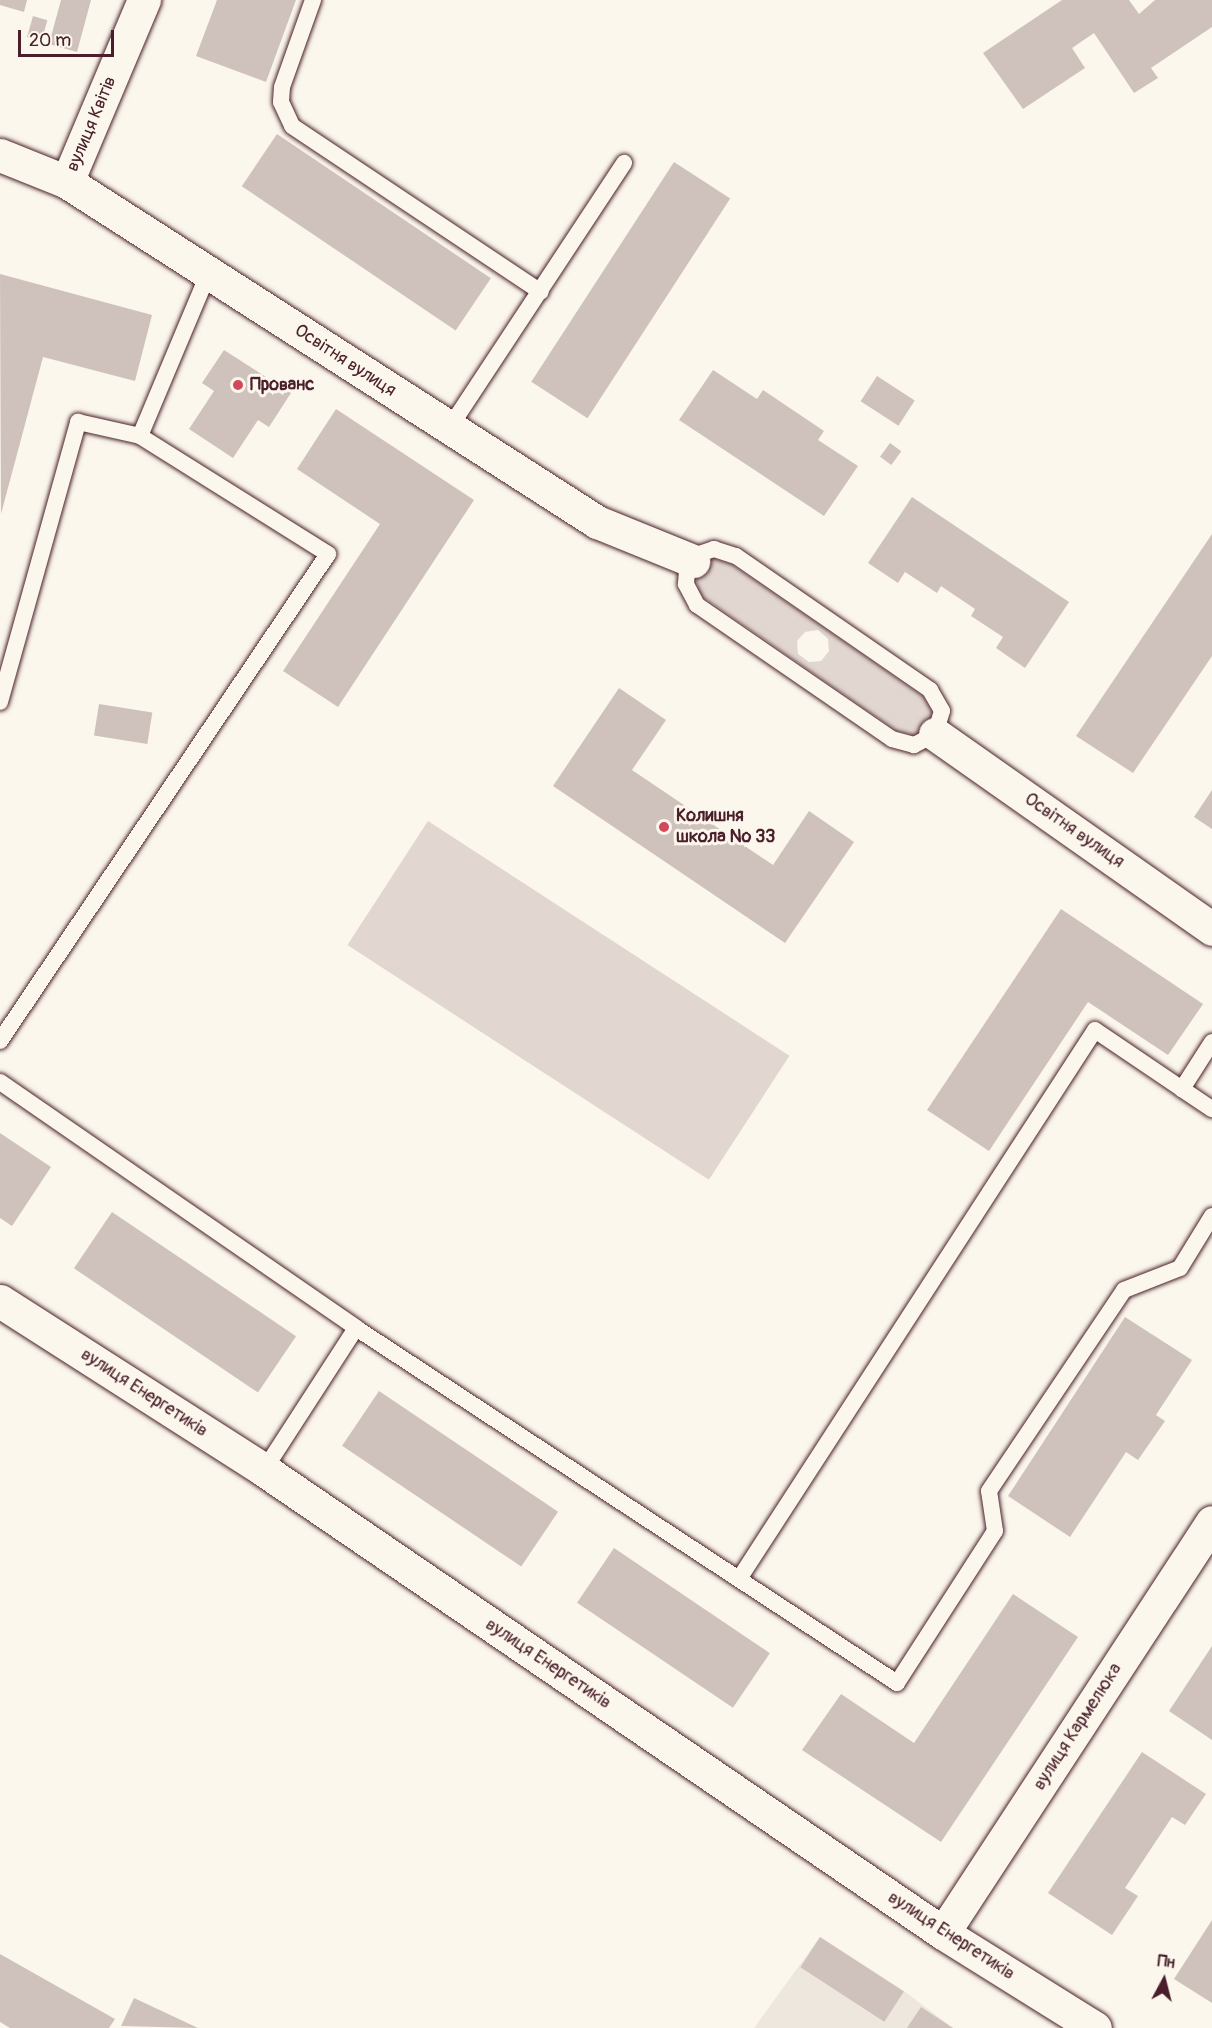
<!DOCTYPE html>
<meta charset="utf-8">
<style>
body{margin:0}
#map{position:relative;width:1212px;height:2028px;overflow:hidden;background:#fbf7ec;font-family:Pangolin,sans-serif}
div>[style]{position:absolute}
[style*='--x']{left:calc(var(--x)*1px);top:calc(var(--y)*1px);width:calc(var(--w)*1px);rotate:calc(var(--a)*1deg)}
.built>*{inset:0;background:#eee7de}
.green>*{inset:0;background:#e2d7d0;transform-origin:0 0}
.building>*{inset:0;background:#cfc2bc;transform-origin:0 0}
.roads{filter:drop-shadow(0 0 2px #4a1f2b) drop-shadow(0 0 2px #4a1f2b)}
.lane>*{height:16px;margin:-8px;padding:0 8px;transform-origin:8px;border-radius:8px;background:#fbf7ec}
.street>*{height:33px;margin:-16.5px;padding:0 16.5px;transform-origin:16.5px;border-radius:16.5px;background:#fbf7ec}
.dots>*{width:16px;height:16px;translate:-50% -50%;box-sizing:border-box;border:3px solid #fbf7ec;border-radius:50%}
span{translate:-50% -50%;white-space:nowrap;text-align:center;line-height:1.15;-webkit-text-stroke:6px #fbf7ec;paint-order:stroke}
.street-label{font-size:18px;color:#4a1f2b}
.poi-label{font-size:18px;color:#4a1f2b;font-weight:700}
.left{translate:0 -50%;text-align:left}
.north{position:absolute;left:1134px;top:1950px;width:60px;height:60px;-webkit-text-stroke:4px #fbf7ec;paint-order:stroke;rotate:7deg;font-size:16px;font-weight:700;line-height:24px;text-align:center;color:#4a1f2b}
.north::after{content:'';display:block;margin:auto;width:21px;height:27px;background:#4a1f2b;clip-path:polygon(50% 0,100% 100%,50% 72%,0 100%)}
.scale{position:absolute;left:18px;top:30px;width:96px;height:27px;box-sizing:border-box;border:3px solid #4a1f2b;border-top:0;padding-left:8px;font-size:18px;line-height:21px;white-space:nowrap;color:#4a1f2b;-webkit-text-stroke:4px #fbf7ec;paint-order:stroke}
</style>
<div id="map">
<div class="built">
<i style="clip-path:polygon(820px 1937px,904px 1991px,953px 2028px,754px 2028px)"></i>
</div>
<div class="green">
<i style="clip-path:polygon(evenodd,715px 559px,731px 564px,924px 697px,932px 712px,931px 720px,920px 733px,913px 735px,897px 731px,703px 597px,698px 591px,696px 574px,707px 561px,715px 559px,818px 630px,828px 639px,829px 651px,821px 661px,809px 662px,798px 654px,797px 641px,805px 632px,818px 630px)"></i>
<i style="left:428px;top:821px;width:431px;height:148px;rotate:33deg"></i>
</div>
<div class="building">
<i style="clip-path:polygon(0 0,27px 0,24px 12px,0 5px)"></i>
<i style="clip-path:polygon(61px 0,91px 0,77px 52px,49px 44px)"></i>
<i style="clip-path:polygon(217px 0,296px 0,266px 82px,196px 56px)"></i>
<i style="clip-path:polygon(1062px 0,1129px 0,1139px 14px,1155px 0,1212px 0,1212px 27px,1151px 68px,1158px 78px,1134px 93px,1094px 33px,1072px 48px,1085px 68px,1023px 109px,983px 53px)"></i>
<i style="left:33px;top:16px;width:15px;height:22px;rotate:16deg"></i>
<i style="left:277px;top:134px;width:258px;height:63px;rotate:34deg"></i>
<i style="left:674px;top:162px;width:67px;height:262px;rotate:33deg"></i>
<i style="clip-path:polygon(0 274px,152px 315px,135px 381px,43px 357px,1px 514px)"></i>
<i style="clip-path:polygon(224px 350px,291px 393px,269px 427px,258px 420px,233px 458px,189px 429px,214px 391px,202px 383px)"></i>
<i style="clip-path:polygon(713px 370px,757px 399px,763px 390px,824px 431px,818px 440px,858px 466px,824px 516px,679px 420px)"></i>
<i style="left:877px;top:376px;width:45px;height:30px;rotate:33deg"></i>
<i style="clip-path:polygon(336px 409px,474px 500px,338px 707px,283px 671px,380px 524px,297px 469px)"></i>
<i style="left:890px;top:443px;width:14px;height:17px;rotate:36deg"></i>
<i style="clip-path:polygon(912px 497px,1069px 602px,1025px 668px,996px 648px,1003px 637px,971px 616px,975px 609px,941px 586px,937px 593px,905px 572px,898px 583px,868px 563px)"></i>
<i style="clip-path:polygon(1212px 534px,1212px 656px,1133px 773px,1076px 736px)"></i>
<i style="clip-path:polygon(619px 688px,666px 720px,632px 770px,773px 865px,809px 811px,854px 842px,785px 943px,553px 786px)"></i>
<i style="left:99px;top:704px;width:54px;height:32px;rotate:9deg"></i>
<i style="clip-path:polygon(1212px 790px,1212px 829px,1194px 817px)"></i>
<i style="clip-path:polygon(1061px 909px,1203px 1004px,1168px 1055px,1088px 1002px,989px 1151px,927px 1110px)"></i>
<i style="clip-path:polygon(0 1133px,51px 1167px,12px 1226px,0 1218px)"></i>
<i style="left:112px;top:1212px;width:222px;height:68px;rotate:34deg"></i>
<i style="clip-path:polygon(1125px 1317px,1192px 1360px,1156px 1415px,1165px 1421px,1138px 1460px,1126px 1452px,1070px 1537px,1008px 1496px)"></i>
<i style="left:379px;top:1391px;width:216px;height:66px;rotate:34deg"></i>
<i style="left:614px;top:1548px;width:188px;height:66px;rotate:34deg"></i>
<i style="clip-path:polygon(1013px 1594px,1078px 1637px,941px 1842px,802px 1750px,841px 1694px,914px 1743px)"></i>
<i style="clip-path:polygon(1212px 1646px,1212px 1740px,1169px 1711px)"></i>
<i style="clip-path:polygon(1142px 1752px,1206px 1794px,1185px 1825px,1172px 1817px,1125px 1888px,1138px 1896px,1112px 1935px,1048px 1893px)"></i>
<i style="clip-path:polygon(1212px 1920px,1212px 2003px,1174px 1979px)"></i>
<i style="left:820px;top:1937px;width:100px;height:36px;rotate:33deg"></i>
<i style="clip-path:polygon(0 1954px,115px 2019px,109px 2028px,10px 2028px,0 2022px)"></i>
<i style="clip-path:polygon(134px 1998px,198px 2028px,121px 2026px)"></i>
<i style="clip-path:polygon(921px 2007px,953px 2028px,907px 2028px)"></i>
</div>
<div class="roads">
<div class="lane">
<i style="--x:313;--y:0;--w:92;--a:109.6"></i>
<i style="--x:282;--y:87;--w:15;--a:94"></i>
<i style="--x:281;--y:102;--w:26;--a:65"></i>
<i style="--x:292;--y:126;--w:299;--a:33.7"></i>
<i style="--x:448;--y:430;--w:320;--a:-56.6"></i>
<i style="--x:714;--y:549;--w:23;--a:18"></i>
<i style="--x:736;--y:556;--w:236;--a:34.6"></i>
<i style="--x:930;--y:690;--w:24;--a:60"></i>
<i style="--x:942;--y:711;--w:24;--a:107"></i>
<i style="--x:935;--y:734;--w:24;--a:152"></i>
<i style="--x:914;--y:745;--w:23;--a:-165"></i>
<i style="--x:892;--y:739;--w:237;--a:-145.5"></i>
<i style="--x:697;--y:605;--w:24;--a:-118"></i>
<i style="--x:686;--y:584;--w:13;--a:-86"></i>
<i style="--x:687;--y:571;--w:23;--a:-50"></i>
<i style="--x:702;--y:553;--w:13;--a:-18"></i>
<i style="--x:0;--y:702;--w:291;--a:-74.4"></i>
<i style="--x:78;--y:422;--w:64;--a:12.7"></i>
<i style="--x:140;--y:436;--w:178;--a:-67.2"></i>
<i style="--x:0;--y:1041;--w:587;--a:-56.04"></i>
<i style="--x:328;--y:554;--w:222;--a:-147.9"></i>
<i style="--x:1212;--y:1042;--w:56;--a:122.6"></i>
<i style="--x:1182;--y:1089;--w:36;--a:34"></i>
<i style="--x:0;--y:1082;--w:433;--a:34.6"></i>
<i style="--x:356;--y:1328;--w:169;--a:122.9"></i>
<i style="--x:356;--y:1328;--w:647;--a:33.27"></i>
<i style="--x:897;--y:1683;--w:181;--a:-57.2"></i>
<i style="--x:995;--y:1531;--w:40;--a:-98.5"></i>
<i style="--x:989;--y:1491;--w:242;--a:-56.1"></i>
<i style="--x:1124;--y:1290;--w:60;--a:-21.4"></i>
<i style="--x:1180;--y:1268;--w:61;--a:-58.4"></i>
<i style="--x:739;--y:1579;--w:654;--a:-57.04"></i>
<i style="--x:1095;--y:1030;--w:105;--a:34.1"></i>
</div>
<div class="street">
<i style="--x:0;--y:155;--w:72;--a:21.9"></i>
<i style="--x:67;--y:182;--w:630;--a:32.68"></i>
<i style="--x:597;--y:522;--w:104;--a:22.1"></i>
<i style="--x:67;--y:182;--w:198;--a:-67.1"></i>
<i style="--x:935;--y:734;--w:339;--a:35.1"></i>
<i style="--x:0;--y:1301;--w:313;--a:32.6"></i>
<i style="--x:264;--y:1470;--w:822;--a:34.29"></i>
<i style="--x:943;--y:1933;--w:179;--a:32"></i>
<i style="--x:943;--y:1933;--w:491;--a:-56.8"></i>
</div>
</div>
<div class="dots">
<i style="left:238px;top:385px;background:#d1495b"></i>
<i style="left:664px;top:827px;background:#d1495b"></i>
</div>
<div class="street-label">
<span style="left:92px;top:124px;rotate:-67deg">вулиця Квітів</span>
<span style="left:345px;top:361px;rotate:33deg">Освітня вулиця</span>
<span style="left:1074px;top:831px;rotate:35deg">Освітня вулиця</span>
<span style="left:144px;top:1393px;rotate:33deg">вулиця Енергетиків</span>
<span style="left:548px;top:1664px;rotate:34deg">вулиця Енергетиків</span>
<span style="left:1078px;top:1727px;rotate:-57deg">вулиця Кармелюка</span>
<span style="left:951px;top:1936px;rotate:33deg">вулиця Енергетиків</span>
</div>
<div class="poi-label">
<span class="left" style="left:250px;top:385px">Прованс</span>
<span class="left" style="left:676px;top:827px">Колишня<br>школа № 33</span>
</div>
<div class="north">Пн</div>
<div class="scale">20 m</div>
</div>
